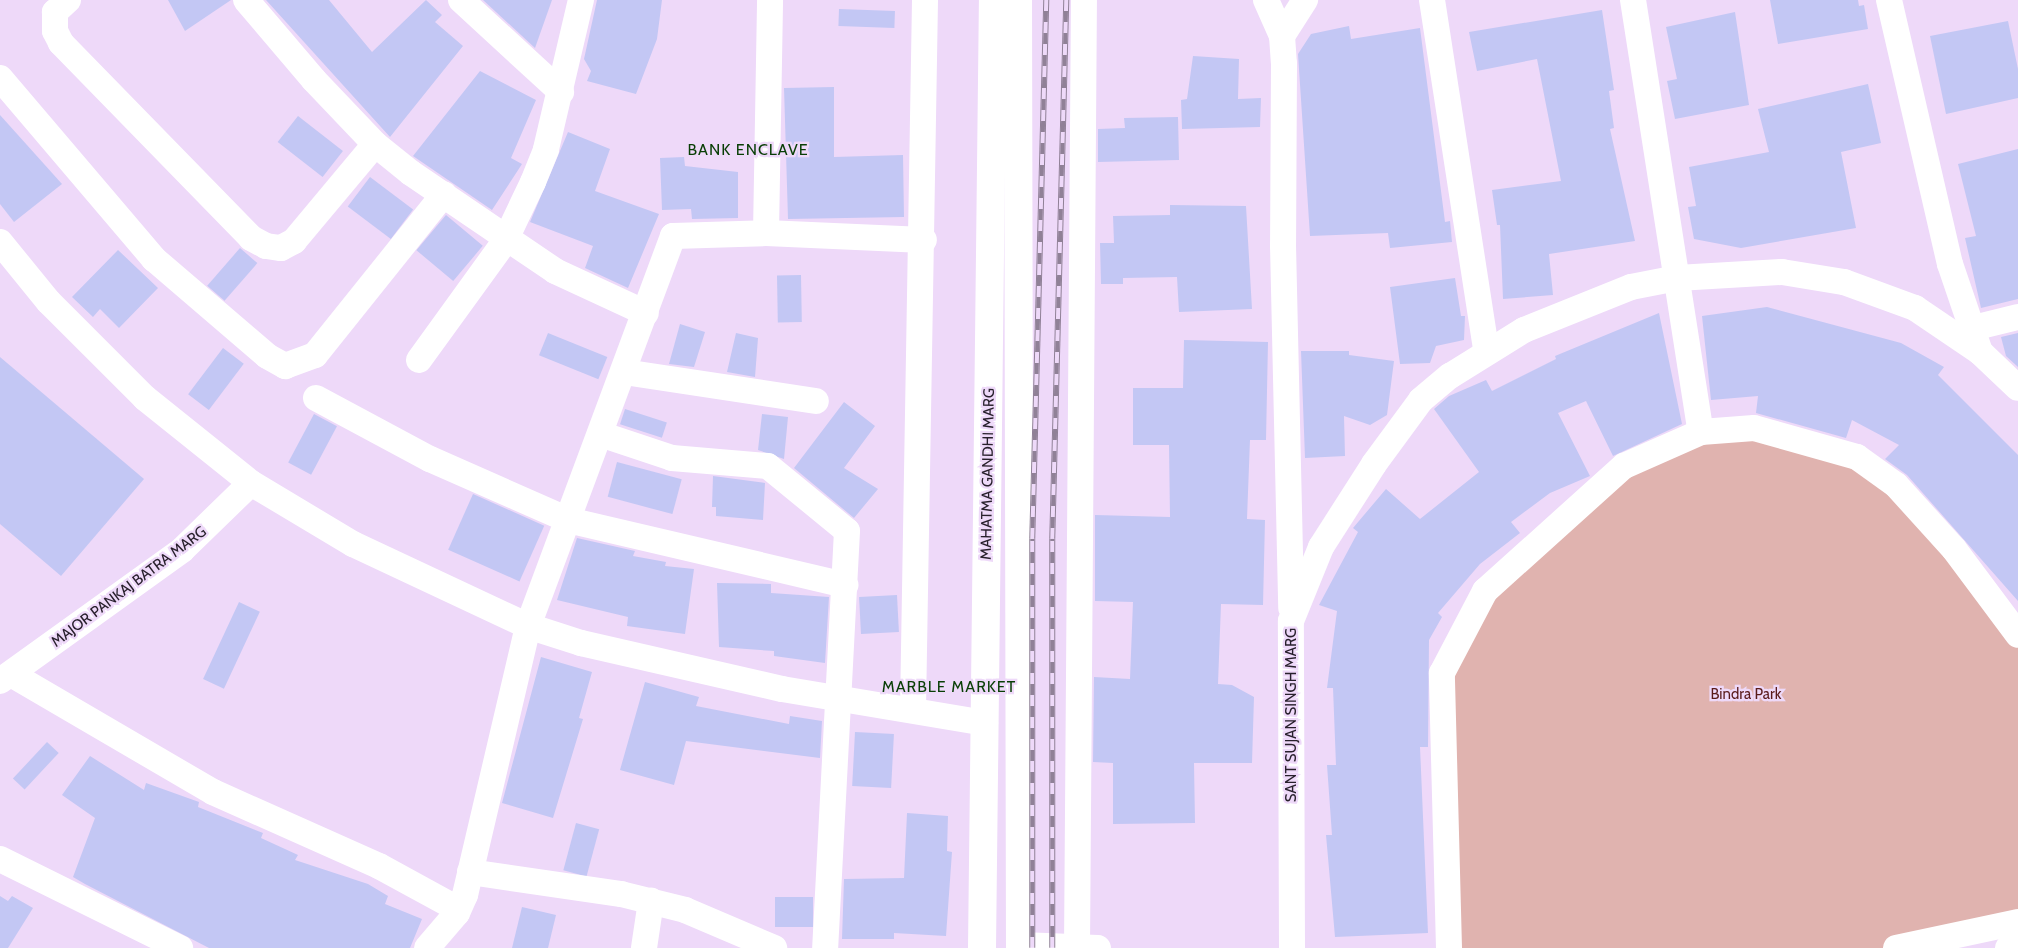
<!DOCTYPE html>
<style>
body{margin:0}
#map{position:relative;width:2018px;height:948px;overflow:hidden;background:#eed9f9;font-family:Cabin,sans-serif}
div>[style]{position:absolute}
[style*='--x']{left:calc(var(--x)*1px);top:calc(var(--y)*1px);width:calc(var(--w)*1px);rotate:calc(var(--a)*1deg)}
.green>*{inset:0;background:#e0b3af}
.building>*{inset:0;background:#c3c7f4;transform-origin:0 0}
.minor>*{height:26px;margin:-13px;padding:0 13px;transform-origin:13px;border-radius:13px;background:#fff}
.major>*{height:28px;margin:-14px;padding:0 14px;transform-origin:14px;border-radius:14px;background:#fff}
.rail>*{height:5.5px;margin-top:-2.75px;transform-origin:0;background:repeating-linear-gradient(90deg,#eed9f9 0 11px,#908197 0 22px);box-sizing:border-box;border-block:1px solid #908197}
span{translate:-50% -50%;white-space:nowrap;text-align:center;line-height:1.15;-webkit-text-stroke:4.5px #eed9f9;paint-order:stroke}
.street-label{font-size:15px;color:#28202c}
.park-label{font-size:15px;color:#591a1a}
.neighbourhood-label{font-size:16px;color:#083e05;letter-spacing:1px}
</style>
<div id="map">
<div class="green">
<i style="clip-path:polygon(1701px 432px,1857px 457px,2018px 635px,2018px 922px,1891px 948px,1449px 948px,1442px 673px,1485px 591px,1556px 524px)"></i>
</div>
<div class="building">
<i style="clip-path:polygon(168px 0,231px 0,185px 31px)"></i>
<i style="clip-path:polygon(266px 0,329px 0,372px 52px,426px 0,442px 15px,435px 22px,463px 46px,390px 137px)"></i>
<i style="clip-path:polygon(483px 0,552px 0,535px 48px)"></i>
<i style="clip-path:polygon(597px 0,662px 0,657px 39px,636px 94px,587px 81px,591px 71px,584px 59px)"></i>
<i style="clip-path:polygon(1770px 0,1858px 0,1859px 6px,1864px 5px,1868px 29px,1778px 44px)"></i>
<i style="left:839px;top:9px;width:56px;height:17px;rotate:2deg"></i>
<i style="clip-path:polygon(1602px 10px,1614px 90px,1609px 91px,1614px 128px,1610px 129px,1635px 241px,1549px 254px,1553px 295px,1503px 299px,1500px 225px,1497px 225px,1492px 190px,1561px 181px,1537px 59px,1477px 71px,1469px 32px)"></i>
<i style="clip-path:polygon(1735px 12px,1749px 105px,1675px 119px,1667px 81px,1677px 79px,1666px 27px)"></i>
<i style="clip-path:polygon(2008px 21px,2018px 69px,2018px 98px,1946px 114px,1930px 36px)"></i>
<i style="clip-path:polygon(1349px 26px,1351px 39px,1420px 28px,1445px 222px,1450px 221px,1452px 242px,1390px 248px,1388px 233px,1310px 236px,1298px 54px,1311px 34px)"></i>
<i style="clip-path:polygon(1193px 56px,1239px 59px,1238px 99px,1261px 98px,1260px 127px,1182px 129px,1181px 100px,1187px 99px)"></i>
<i style="clip-path:polygon(480px 71px,536px 100px,511px 158px,522px 164px,492px 210px,413px 156px)"></i>
<i style="clip-path:polygon(1868px 84px,1881px 143px,1841px 152px,1856px 228px,1741px 248px,1694px 239px,1688px 207px,1696px 206px,1689px 167px,1769px 152px,1758px 109px)"></i>
<i style="clip-path:polygon(834px 87px,834px 157px,903px 155px,904px 217px,788px 219px,784px 88px)"></i>
<i style="clip-path:polygon(0 115px,62px 184px,14px 222px,0 204px)"></i>
<i style="left:298px;top:116px;width:57px;height:33px;rotate:38deg"></i>
<i style="clip-path:polygon(1178px 117px,1179px 160px,1098px 162px,1098px 129px,1125px 128px,1124px 118px)"></i>
<i style="clip-path:polygon(568px 132px,610px 149px,595px 191px,659px 214px,628px 288px,585px 268px,593px 246px,530px 222px)"></i>
<i style="clip-path:polygon(2018px 149px,2018px 299px,1981px 308px,1965px 238px,1976px 236px,1958px 164px)"></i>
<i style="clip-path:polygon(684px 157px,685px 166px,738px 172px,738px 218px,692px 219px,691px 209px,662px 210px,660px 158px)"></i>
<i style="left:370px;top:177px;width:54px;height:37px;rotate:37deg"></i>
<i style="clip-path:polygon(1170px 205px,1246px 206px,1252px 309px,1179px 312px,1177px 277px,1123px 278px,1123px 284px,1101px 284px,1100px 243px,1114px 243px,1113px 216px,1170px 215px)"></i>
<i style="left:446px;top:215px;width:48px;height:46px;rotate:40deg"></i>
<i style="left:240px;top:248px;width:23px;height:50px;rotate:41deg"></i>
<i style="clip-path:polygon(118px 250px,158px 288px,119px 328px,100px 309px,93px 317px,72px 297px)"></i>
<i style="left:801px;top:275px;width:47px;height:24px;rotate:89deg"></i>
<i style="clip-path:polygon(1455px 278px,1461px 316px,1465px 316px,1464px 340px,1436px 346px,1430px 363px,1400px 364px,1390px 287px)"></i>
<i style="clip-path:polygon(1767px 307px,1901px 343px,1944px 367px,1938px 375px,2018px 455px,2018px 601px,1907px 475px,1885px 459px,1899px 445px,1852px 420px,1846px 438px,1756px 413px,1758px 396px,1711px 400px,1702px 316px)"></i>
<i style="clip-path:polygon(1659px 313px,1682px 424px,1613px 456px,1586px 401px,1558px 413px,1590px 476px,1550px 493px,1511px 522px,1520px 533px,1480px 564px,1438px 613px,1442px 617px,1429px 640px,1428px 747px,1420px 747px,1428px 933px,1335px 937px,1326px 835px,1332px 835px,1327px 765px,1336px 765px,1333px 688px,1327px 688px,1337px 611px,1319px 605px,1358px 532px,1353px 528px,1386px 489px,1420px 519px,1479px 472px,1434px 409px,1449px 396px,1486px 380px,1492px 391px,1556px 359px,1555px 356px)"></i>
<i style="clip-path:polygon(680px 324px,705px 332px,694px 367px,669px 364px)"></i>
<i style="left:548px;top:333px;width:64px;height:24px;rotate:22deg"></i>
<i style="clip-path:polygon(736px 333px,758px 338px,755px 377px,727px 372px)"></i>
<i style="clip-path:polygon(2018px 333px,2018px 367px,2006px 356px,2001px 337px)"></i>
<i style="clip-path:polygon(1184px 340px,1268px 342px,1266px 440px,1250px 440px,1247px 519px,1265px 520px,1263px 605px,1221px 604px,1218px 684px,1232px 685px,1254px 697px,1252px 763px,1194px 763px,1195px 823px,1113px 824px,1113px 763px,1093px 762px,1094px 677px,1130px 679px,1133px 602px,1095px 601px,1095px 515px,1170px 517px,1169px 445px,1133px 445px,1133px 388px,1183px 388px)"></i>
<i style="left:223px;top:348px;width:26px;height:58px;rotate:37deg"></i>
<i style="clip-path:polygon(1301px 351px,1349px 351px,1349px 355px,1394px 361px,1387px 415px,1370px 425px,1344px 416px,1345px 456px,1305px 458px)"></i>
<i style="clip-path:polygon(0 357px,144px 479px,61px 576px,0 524px)"></i>
<i style="clip-path:polygon(844px 402px,875px 426px,844px 468px,878px 489px,854px 518px,794px 468px)"></i>
<i style="left:625px;top:409px;width:44px;height:16px;rotate:18deg"></i>
<i style="left:314px;top:414px;width:26px;height:55px;rotate:28deg"></i>
<i style="clip-path:polygon(762px 414px,788px 417px,784px 459px,758px 450px)"></i>
<i style="left:617px;top:462px;width:67px;height:36px;rotate:15deg"></i>
<i style="clip-path:polygon(713px 476px,765px 483px,763px 520px,716px 516px,716px 507px,712px 507px)"></i>
<i style="left:473px;top:494px;width:78px;height:61px;rotate:24deg"></i>
<i style="clip-path:polygon(577px 538px,635px 551px,633px 556px,666px 562px,665px 566px,694px 569px,685px 634px,627px 626px,628px 617px,557px 600px)"></i>
<i style="clip-path:polygon(717px 583px,771px 584px,771px 593px,829px 597px,825px 663px,774px 656px,774px 651px,719px 647px)"></i>
<i style="left:897px;top:595px;width:37px;height:38px;rotate:87deg"></i>
<i style="left:239px;top:602px;width:23px;height:85px;rotate:25deg"></i>
<i style="clip-path:polygon(541px 657px,592px 672px,579px 718px,583px 719px,553px 818px,502px 803px)"></i>
<i style="clip-path:polygon(645px 682px,699px 697px,696px 706px,789px 724px,790px 716px,822px 721px,820px 758px,686px 741px,674px 785px,620px 770px)"></i>
<i style="left:855px;top:732px;width:39px;height:54px;rotate:3deg"></i>
<i style="left:47px;top:742px;width:16px;height:50px;rotate:43deg"></i>
<i style="clip-path:polygon(90px 756px,144px 790px,146px 783px,199px 802px,198px 807px,263px 833px,261px 838px,298px 855px,295px 860px,368px 884px,388px 896px,385px 904px,422px 919px,410px 948px,209px 948px,85px 884px,73px 877px,95px 818px,62px 795px)"></i>
<i style="clip-path:polygon(907px 813px,948px 816px,947px 851px,952px 852px,946px 936px,894px 933px,894px 939px,842px 939px,844px 879px,904px 878px)"></i>
<i style="left:576px;top:823px;width:24px;height:49px;rotate:15deg"></i>
<i style="clip-path:polygon(0 896px,8px 901px,12px 896px,33px 908px,8px 948px,0 948px)"></i>
<i style="left:775px;top:897px;width:38px;height:30px"></i>
<i style="clip-path:polygon(522px 907px,556px 915px,548px 948px,512px 948px)"></i>
</div>
<div class="minor">
<i style="--x:68;--y:0;--w:18;--a:137"></i>
<i style="--x:55;--y:12;--w:19;--a:90"></i>
<i style="--x:55;--y:31;--w:13;--a:63"></i>
<i style="--x:61;--y:43;--w:272;--a:45.7"></i>
<i style="--x:251;--y:238;--w:17;--a:28"></i>
<i style="--x:266;--y:246;--w:15;--a:8"></i>
<i style="--x:281;--y:248;--w:15;--a:-28"></i>
<i style="--x:294;--y:241;--w:126;--a:-50.1"></i>
<i style="--x:246;--y:0;--w:105;--a:49.6"></i>
<i style="--x:314;--y:80;--w:88;--a:46.4"></i>
<i style="--x:375;--y:144;--w:46;--a:38.9"></i>
<i style="--x:411;--y:173;--w:174;--a:34.2"></i>
<i style="--x:555;--y:271;--w:100;--a:24.8"></i>
<i style="--x:461;--y:0;--w:136;--a:42.6"></i>
<i style="--x:1266;--y:0;--w:39;--a:66"></i>
<i style="--x:1282;--y:36;--w:28;--a:86"></i>
<i style="--x:1284;--y:64;--w:181;--a:90.3"></i>
<i style="--x:1283;--y:245;--w:363;--a:88.7"></i>
<i style="--x:1432;--y:0;--w:354;--a:81.2"></i>
<i style="--x:1633;--y:0;--w:437;--a:81.1"></i>
<i style="--x:1889;--y:0;--w:271;--a:77"></i>
<i style="--x:1950;--y:264;--w:93;--a:71.2"></i>
<i style="--x:1282;--y:36;--w:43;--a:-57.4"></i>
<i style="--x:0;--y:78;--w:238;--a:49.6"></i>
<i style="--x:154;--y:259;--w:149;--a:40.6"></i>
<i style="--x:267;--y:356;--w:21;--a:29"></i>
<i style="--x:285;--y:366;--w:32;--a:-20"></i>
<i style="--x:315;--y:355;--w:206;--a:-51.3"></i>
<i style="--x:766;--y:233;--w:233;--a:-89"></i>
<i style="--x:0;--y:242;--w:77;--a:50.8"></i>
<i style="--x:49;--y:302;--w:136;--a:45"></i>
<i style="--x:145;--y:398;--w:136;--a:38.7"></i>
<i style="--x:251;--y:483;--w:119;--a:30.9"></i>
<i style="--x:353;--y:544;--w:193;--a:25.1"></i>
<i style="--x:528;--y:626;--w:56;--a:17.8"></i>
<i style="--x:581;--y:643;--w:206;--a:12.9"></i>
<i style="--x:782;--y:689;--w:206;--a:9.5"></i>
<i style="--x:1969;--y:329;--w:50;--a:-13.8"></i>
<i style="--x:419;--y:360;--w:147;--a:-54.1"></i>
<i style="--x:505;--y:241;--w:65;--a:-64.6"></i>
<i style="--x:533;--y:182;--w:35;--a:-68"></i>
<i style="--x:546;--y:149;--w:153;--a:-76.8"></i>
<i style="--x:624;--y:372;--w:194;--a:8.6"></i>
<i style="--x:316;--y:398;--w:129;--a:28.2"></i>
<i style="--x:430;--y:459;--w:151;--a:23.8"></i>
<i style="--x:568;--y:520;--w:285;--a:13.2"></i>
<i style="--x:600;--y:434;--w:76;--a:18.4"></i>
<i style="--x:672;--y:458;--w:96;--a:4.8"></i>
<i style="--x:768;--y:466;--w:102;--a:39.4"></i>
<i style="--x:847;--y:531;--w:418;--a:93"></i>
<i style="--x:11;--y:674;--w:234;--a:30.3"></i>
<i style="--x:213;--y:792;--w:182;--a:24"></i>
<i style="--x:379;--y:866;--w:90;--a:28.6"></i>
<i style="--x:0;--y:681;--w:224;--a:-35.7"></i>
<i style="--x:182;--y:550;--w:96;--a:-44.2"></i>
<i style="--x:913;--y:709;--w:709;--a:-89.03"></i>
<i style="--x:0;--y:859;--w:201;--a:26.3"></i>
<i style="--x:470;--y:872;--w:153;--a:8.3"></i>
<i style="--x:621;--y:894;--w:66;--a:14"></i>
<i style="--x:685;--y:910;--w:97;--a:23.1"></i>
<i style="--x:1020;--y:945;--w:78;--a:2.2"></i>
<i style="--x:427;--y:948;--w:46;--a:-49.4"></i>
<i style="--x:457;--y:913;--w:20;--a:-66"></i>
<i style="--x:465;--y:895;--w:276;--a:-76.8"></i>
<i style="--x:528;--y:626;--w:416;--a:-69.6"></i>
<i style="--x:673;--y:236;--w:93;--a:-1.8"></i>
<i style="--x:766;--y:233;--w:158;--a:2.5"></i>
<i style="--x:644;--y:948;--w:48;--a:-81.5"></i>
<i style="--x:1077;--y:948;--w:948;--a:-89.58"></i>
<i style="--x:1292;--y:948;--w:327;--a:-90.2"></i>
<i style="--x:1291;--y:621;--w:80;--a:-67.9"></i>
<i style="--x:1321;--y:547;--w:98;--a:-57.4"></i>
<i style="--x:1374;--y:464;--w:79;--a:-53.7"></i>
<i style="--x:1421;--y:400;--w:38;--a:-40"></i>
<i style="--x:1450;--y:376;--w:87;--a:-31.9"></i>
<i style="--x:1524;--y:330;--w:115;--a:-21.9"></i>
<i style="--x:1631;--y:287;--w:47;--a:-11.1"></i>
<i style="--x:1677;--y:278;--w:105;--a:-3.3"></i>
<i style="--x:1782;--y:272;--w:63;--a:9.2"></i>
<i style="--x:1844;--y:282;--w:76;--a:20.1"></i>
<i style="--x:1915;--y:308;--w:78;--a:34.1"></i>
<i style="--x:1980;--y:352;--w:52;--a:43.5"></i>
<i style="--x:1449;--y:948;--w:275;--a:-91.5"></i>
<i style="--x:1442;--y:673;--w:93;--a:-62.3"></i>
<i style="--x:1485;--y:591;--w:187;--a:-42"></i>
<i style="--x:1624;--y:466;--w:84;--a:-23.8"></i>
<i style="--x:1701;--y:432;--w:53;--a:-4.3"></i>
<i style="--x:1754;--y:428;--w:107;--a:15.7"></i>
<i style="--x:1857;--y:457;--w:48;--a:35.7"></i>
<i style="--x:1896;--y:485;--w:86;--a:47.8"></i>
<i style="--x:1954;--y:549;--w:107;--a:53.3"></i>
<i style="--x:1896;--y:948;--w:125;--a:-12"></i>
<i style="--x:2008;--y:948;--w:10;--a:-11"></i>
</div>
<div class="major">
<i style="--x:1018;--y:0;--w:948;--a:89.88"></i>
<i style="--x:982;--y:948;--w:948;--a:-89.34"></i>
</div>
<div class="rail">
<i style="--x:1032;--y:948;--w:409;--a:-90"></i>
<i style="--x:1032;--y:539;--w:539;--a:-88.51"></i>
<i style="--x:1052;--y:948;--w:409;--a:-90"></i>
<i style="--x:1052;--y:539;--w:539;--a:-88.51"></i>
</div>
<div class="street-label">
<span style="left:988px;top:474px;rotate:-89deg">MAHATMA GANDHI MARG</span>
<span style="left:129px;top:587px;rotate:-37deg">MAJOR PANKAJ BATRA MARG</span>
<span style="left:1292px;top:715px;rotate:-90deg">SANT SUJAN SINGH MARG</span>
</div>
<div class="park-label">
<span style="left:1746px;top:695px">Bindra Park</span>
</div>
<div class="neighbourhood-label">
<span style="left:748px;top:150px">BANK ENCLAVE</span>
<span style="left:949px;top:687px">MARBLE MARKET</span>
</div>
</div>
